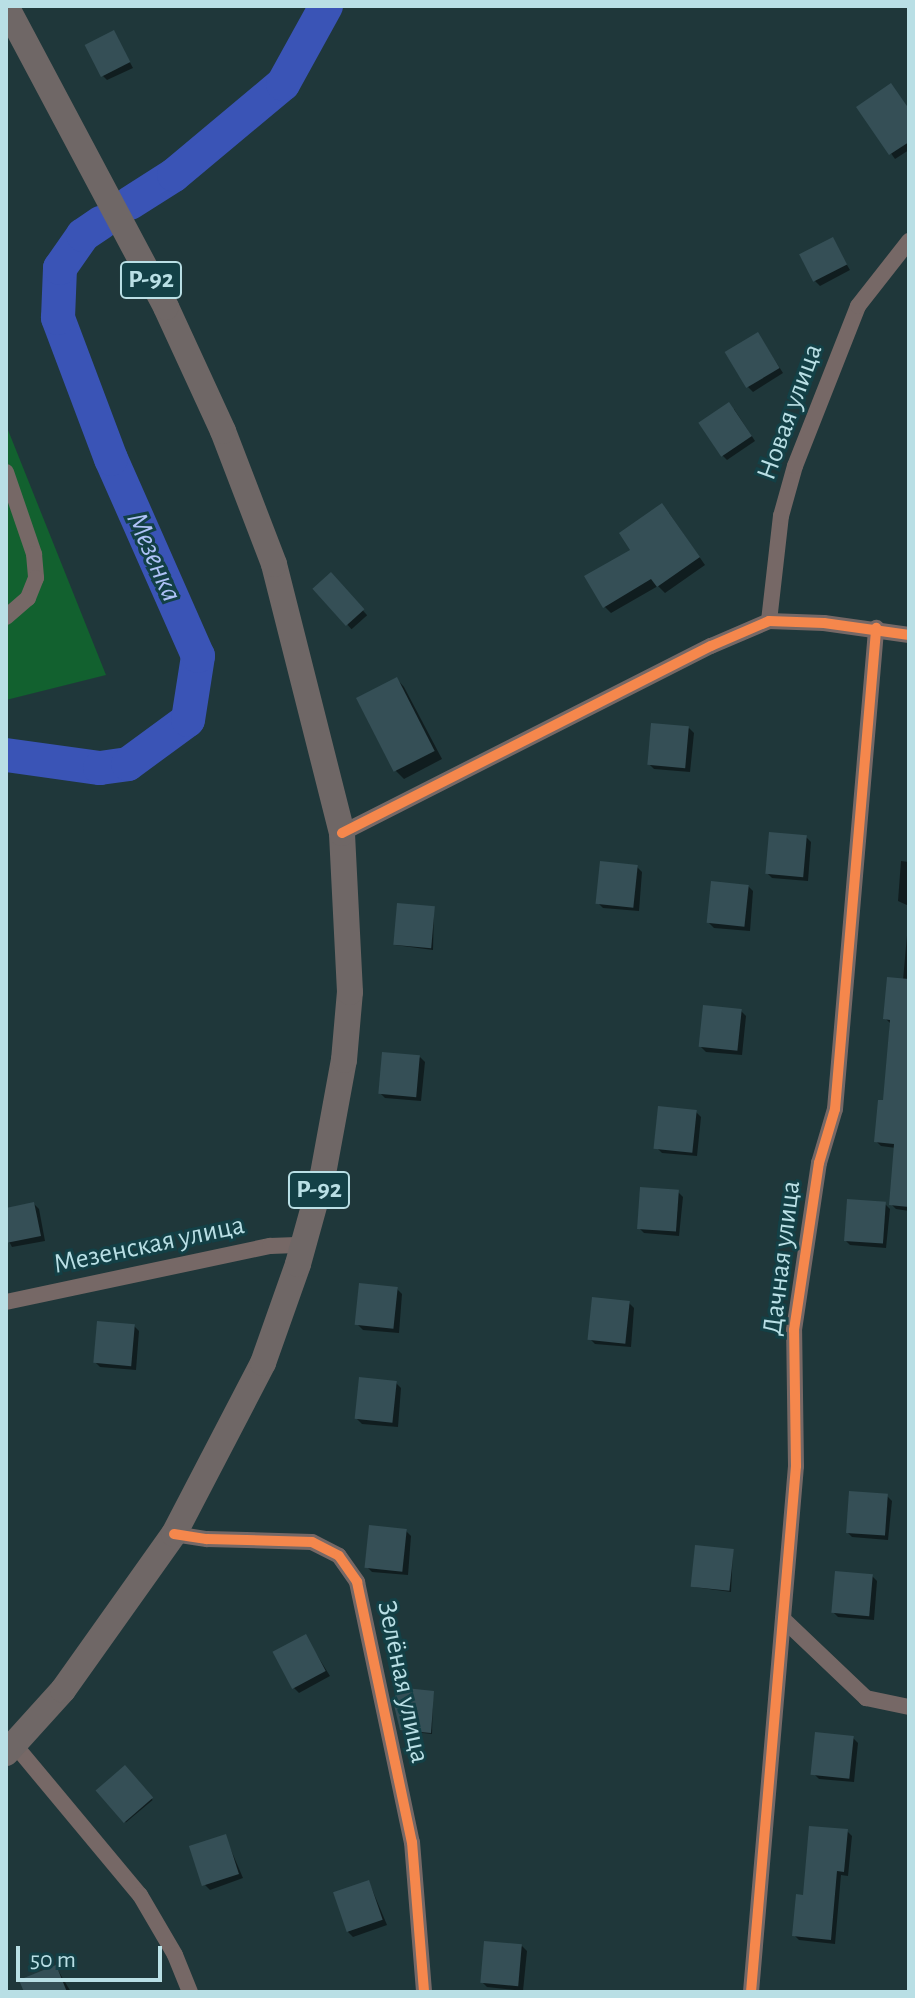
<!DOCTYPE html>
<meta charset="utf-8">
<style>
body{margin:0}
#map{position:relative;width:915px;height:1998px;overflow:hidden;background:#1f373a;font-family:"Alegreya Sans",sans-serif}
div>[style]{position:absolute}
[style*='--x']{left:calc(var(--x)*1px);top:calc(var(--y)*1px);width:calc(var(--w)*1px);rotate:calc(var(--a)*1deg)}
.green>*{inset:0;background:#12612f}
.shadow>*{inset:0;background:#0007;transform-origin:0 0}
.river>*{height:34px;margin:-17px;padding:0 17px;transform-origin:17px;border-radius:17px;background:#3a54b6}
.building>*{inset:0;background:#354f56;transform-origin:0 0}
.minor>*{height:16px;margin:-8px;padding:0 8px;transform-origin:8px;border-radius:8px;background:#766866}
.primary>*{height:26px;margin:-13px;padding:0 13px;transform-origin:13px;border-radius:13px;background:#6f6766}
.cycleway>*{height:10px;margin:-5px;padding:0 5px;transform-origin:5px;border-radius:5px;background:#f5874c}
span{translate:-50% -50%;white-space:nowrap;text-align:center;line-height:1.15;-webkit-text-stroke:6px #134046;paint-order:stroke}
.shield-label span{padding:2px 6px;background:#134046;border:2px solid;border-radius:6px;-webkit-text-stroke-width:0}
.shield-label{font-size:26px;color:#b9dfe5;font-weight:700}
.street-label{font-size:28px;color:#b9dfe5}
.water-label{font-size:30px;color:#aec2f7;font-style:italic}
.frame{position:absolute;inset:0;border:8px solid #b9dfe5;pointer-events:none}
.scale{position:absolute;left:16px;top:1946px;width:146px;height:36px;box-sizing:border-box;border:4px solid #b9dfe5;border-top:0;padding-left:10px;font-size:24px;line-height:28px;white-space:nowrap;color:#b9dfe5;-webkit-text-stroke:6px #134046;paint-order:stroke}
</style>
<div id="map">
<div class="green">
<i style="clip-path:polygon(6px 425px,106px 675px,6px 700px)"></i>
</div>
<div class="shadow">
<i style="clip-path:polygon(114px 33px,133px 68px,107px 80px,102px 75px)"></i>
<i style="clip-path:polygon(859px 108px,909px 109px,909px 150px,895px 159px)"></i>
<i style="clip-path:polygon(832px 240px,850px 270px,820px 286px,815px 281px)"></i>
<i style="clip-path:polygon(762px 340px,783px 373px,753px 392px,748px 387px)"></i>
<i style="clip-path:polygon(734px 409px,755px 441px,727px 460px,722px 455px)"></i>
<i style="clip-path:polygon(669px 513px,705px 565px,665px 593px,658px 586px,611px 613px,604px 606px,633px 550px)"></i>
<i style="left:331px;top:575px;width:54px;height:21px;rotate:48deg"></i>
<i style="clip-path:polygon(397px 679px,404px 687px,442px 759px,404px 779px,396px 771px)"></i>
<i style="clip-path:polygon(689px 728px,694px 733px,690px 772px,654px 769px,649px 764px)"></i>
<i style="clip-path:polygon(806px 837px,811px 842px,808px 881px,772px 878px,767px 873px)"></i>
<i style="clip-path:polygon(901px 861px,909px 862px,909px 906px,898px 901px)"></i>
<i style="clip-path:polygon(637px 867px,642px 872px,639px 911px,603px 908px,598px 903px)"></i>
<i style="clip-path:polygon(748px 886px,753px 891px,750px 931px,714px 928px,709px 923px)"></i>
<i style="clip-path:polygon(434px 908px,433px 950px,395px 945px)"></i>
<i style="clip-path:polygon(909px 913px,909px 1211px,896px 1209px,891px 1204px,896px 1148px,881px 1146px,876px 1141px,885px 1102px,890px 1023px,885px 1018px,903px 980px)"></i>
<i style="clip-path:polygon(741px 1011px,746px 1016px,742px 1055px,706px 1052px,701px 1047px)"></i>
<i style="clip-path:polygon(420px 1057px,425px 1062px,421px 1101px,385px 1098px,380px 1093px)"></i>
<i style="clip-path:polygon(696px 1112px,701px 1117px,697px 1156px,662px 1153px,657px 1148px)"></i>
<i style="clip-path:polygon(678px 1192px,683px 1197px,679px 1236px,644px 1233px,639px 1228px)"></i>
<i style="clip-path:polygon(34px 1204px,39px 1209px,45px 1241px,12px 1247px,6px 1236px,6px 1210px)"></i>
<i style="clip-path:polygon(885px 1204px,890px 1209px,886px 1248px,850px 1245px,845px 1240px)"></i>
<i style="clip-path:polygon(397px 1289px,402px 1294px,399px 1333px,363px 1330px,358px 1325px)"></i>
<i style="clip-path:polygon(629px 1303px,634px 1308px,631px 1347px,595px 1344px,590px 1339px)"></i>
<i style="clip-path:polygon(134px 1326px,139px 1331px,136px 1370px,100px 1367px,95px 1362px)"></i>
<i style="clip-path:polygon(396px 1383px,401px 1388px,398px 1427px,362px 1424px,357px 1419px)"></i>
<i style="clip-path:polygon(887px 1496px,892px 1501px,888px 1540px,852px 1537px,847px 1532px)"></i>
<i style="clip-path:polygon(406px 1531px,411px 1536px,408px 1575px,372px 1572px,367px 1567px)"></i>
<i style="clip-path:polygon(733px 1550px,731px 1592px,694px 1587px)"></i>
<i style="clip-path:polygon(872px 1576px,877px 1581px,874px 1620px,838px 1617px,833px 1612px)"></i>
<i style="clip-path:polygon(305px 1636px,330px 1676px,299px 1693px,294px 1688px)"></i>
<i style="clip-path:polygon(433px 1692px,432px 1734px,404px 1731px,401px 1729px)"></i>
<i style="clip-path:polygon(853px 1738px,858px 1743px,854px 1782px,819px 1779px,814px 1774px)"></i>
<i style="left:125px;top:1767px;width:43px;height:35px;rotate:50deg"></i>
<i style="clip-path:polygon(847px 1831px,852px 1836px,848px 1876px,841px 1875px,835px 1944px,799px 1940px,794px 1935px,805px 1897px)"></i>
<i style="clip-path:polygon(225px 1836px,243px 1878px,210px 1890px,205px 1885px)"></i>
<i style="clip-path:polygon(369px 1882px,387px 1925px,353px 1937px,348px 1932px)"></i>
<i style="clip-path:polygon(522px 1946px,527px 1951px,523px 1991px,487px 1987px,482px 1982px)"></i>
<i style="clip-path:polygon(56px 1967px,71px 1992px,27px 1992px)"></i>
</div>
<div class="river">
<i style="--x:130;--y:203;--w:52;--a:-32.5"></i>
<i style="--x:174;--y:175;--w:142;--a:-39.9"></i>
<i style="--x:283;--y:84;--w:89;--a:-61.1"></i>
<i style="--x:6;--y:755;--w:95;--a:7.9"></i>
<i style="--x:100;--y:768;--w:28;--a:-8"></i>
<i style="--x:128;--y:764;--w:74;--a:-36.3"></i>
<i style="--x:188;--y:720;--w:65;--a:-81.1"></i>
<i style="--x:198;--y:656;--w:215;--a:-113.8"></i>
<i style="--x:111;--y:459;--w:151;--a:-110.6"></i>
<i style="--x:58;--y:318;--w:50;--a:-87.7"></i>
<i style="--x:60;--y:268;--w:40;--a:-55.1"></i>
<i style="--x:83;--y:235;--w:22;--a:-34"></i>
</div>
<div class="building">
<i style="left:114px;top:30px;width:36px;height:33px;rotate:63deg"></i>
<i style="clip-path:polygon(891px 83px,909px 109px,909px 142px,889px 155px,856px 107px)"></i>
<i style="left:833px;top:237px;width:31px;height:38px;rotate:63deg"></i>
<i style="left:758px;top:332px;width:42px;height:39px;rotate:59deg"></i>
<i style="left:729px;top:402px;width:41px;height:37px;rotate:56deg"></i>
<i style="clip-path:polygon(662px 503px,700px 557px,657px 587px,651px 579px,603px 608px,584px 576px,630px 550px,619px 533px)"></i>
<i style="left:331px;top:572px;width:50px;height:25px;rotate:48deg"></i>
<i style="left:397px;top:677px;width:83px;height:46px;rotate:63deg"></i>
<i style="left:651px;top:723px;width:38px;height:42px;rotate:5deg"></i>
<i style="left:769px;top:832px;width:38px;height:42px;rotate:5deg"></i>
<i style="left:600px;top:861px;width:38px;height:43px;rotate:6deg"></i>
<i style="left:711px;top:881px;width:38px;height:42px;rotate:6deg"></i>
<i style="left:397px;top:903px;width:38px;height:42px;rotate:5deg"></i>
<i style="clip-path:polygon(887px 977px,909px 979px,909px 1207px,889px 1205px,894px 1144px,874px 1142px,878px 1100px,883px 1100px,890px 1020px,883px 1019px)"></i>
<i style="left:703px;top:1005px;width:39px;height:42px;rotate:6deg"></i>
<i style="left:382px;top:1052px;width:38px;height:42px;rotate:5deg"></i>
<i style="left:658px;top:1106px;width:39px;height:43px;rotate:6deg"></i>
<i style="left:640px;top:1187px;width:39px;height:42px;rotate:4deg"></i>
<i style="left:847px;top:1199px;width:39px;height:42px;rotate:4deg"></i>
<i style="clip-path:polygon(34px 1202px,41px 1236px,6px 1243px,6px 1208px)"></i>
<i style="left:359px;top:1283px;width:39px;height:42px;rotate:6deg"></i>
<i style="left:592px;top:1297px;width:38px;height:43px;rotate:6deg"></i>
<i style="left:97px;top:1321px;width:38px;height:42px;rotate:5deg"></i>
<i style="left:359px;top:1377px;width:38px;height:42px;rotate:6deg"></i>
<i style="left:849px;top:1491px;width:39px;height:42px;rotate:4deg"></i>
<i style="left:369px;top:1525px;width:38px;height:43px;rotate:6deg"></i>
<i style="left:695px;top:1545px;width:39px;height:42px;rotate:6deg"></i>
<i style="left:835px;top:1571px;width:38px;height:42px;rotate:5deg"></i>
<i style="left:306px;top:1634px;width:42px;height:38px;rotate:62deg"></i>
<i style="clip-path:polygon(396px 1687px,434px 1691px,431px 1733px,400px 1730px,394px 1705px)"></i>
<i style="left:815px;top:1732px;width:39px;height:43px;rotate:6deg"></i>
<i style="left:125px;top:1765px;width:43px;height:39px;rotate:49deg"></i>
<i style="clip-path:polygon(809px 1826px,848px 1829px,844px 1872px,837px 1871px,831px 1940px,792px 1936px,796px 1894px,803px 1895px)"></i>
<i style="left:226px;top:1834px;width:42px;height:39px;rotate:72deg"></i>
<i style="left:369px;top:1880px;width:42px;height:38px;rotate:71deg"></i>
<i style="left:484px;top:1941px;width:38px;height:42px;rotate:5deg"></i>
<i style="clip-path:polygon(56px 1965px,67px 1992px,24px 1992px,19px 1980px)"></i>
</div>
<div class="minor">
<i style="--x:6;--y:472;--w:87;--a:71.1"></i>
<i style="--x:34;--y:554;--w:24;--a:85"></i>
<i style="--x:36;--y:578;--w:22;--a:112"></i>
<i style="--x:28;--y:598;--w:29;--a:139"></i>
<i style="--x:769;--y:621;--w:106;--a:-83.5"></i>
<i style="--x:781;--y:516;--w:52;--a:-74.4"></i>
<i style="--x:795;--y:466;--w:172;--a:-68.5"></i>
<i style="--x:858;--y:306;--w:83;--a:-51.9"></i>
<i style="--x:342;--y:833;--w:414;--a:-26.9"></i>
<i style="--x:711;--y:646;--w:63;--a:-23.3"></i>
<i style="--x:769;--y:621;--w:55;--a:2.1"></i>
<i style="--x:824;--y:623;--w:86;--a:8"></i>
<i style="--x:6;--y:1302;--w:270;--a:-12"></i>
<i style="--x:270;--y:1246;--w:33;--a:-2"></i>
<i style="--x:174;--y:1534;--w:33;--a:9"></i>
<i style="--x:207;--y:1539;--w:105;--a:1.6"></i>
<i style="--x:312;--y:1542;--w:30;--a:27"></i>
<i style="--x:339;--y:1556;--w:32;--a:55"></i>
<i style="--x:357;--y:1582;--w:266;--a:78.1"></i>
<i style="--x:412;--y:1842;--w:150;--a:85.4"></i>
<i style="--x:783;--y:1619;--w:115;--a:43.6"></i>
<i style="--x:866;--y:1698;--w:44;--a:11.8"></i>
<i style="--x:14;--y:1744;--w:197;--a:50.2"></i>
<i style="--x:140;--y:1895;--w:69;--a:59.7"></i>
<i style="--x:175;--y:1955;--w:40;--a:68"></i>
<i style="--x:751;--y:1992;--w:528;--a:-85.11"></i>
<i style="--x:796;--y:1466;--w:136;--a:-90.8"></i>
<i style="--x:794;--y:1330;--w:169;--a:-81.5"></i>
<i style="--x:819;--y:1163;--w:56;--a:-73.5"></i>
<i style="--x:835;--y:1109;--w:483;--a:-85.1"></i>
</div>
<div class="primary">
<i style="--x:6;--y:1753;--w:85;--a:-47.9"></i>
<i style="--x:63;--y:1690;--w:191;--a:-54.6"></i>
<i style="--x:174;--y:1534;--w:193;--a:-62.5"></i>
<i style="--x:263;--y:1363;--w:105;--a:-70.5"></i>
<i style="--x:298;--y:1264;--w:93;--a:-74.5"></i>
<i style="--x:323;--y:1174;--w:116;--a:-79.6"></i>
<i style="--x:344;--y:1060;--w:68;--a:-85"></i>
<i style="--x:350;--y:992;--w:159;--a:-92.9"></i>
<i style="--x:342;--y:833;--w:277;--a:-104.2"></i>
<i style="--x:274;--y:564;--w:142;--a:-111"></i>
<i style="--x:223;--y:431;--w:136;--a:-114.7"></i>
<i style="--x:166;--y:307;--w:341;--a:-118"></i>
</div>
<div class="cycleway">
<i style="--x:342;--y:833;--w:414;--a:-26.9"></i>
<i style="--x:711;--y:646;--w:63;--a:-23.3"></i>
<i style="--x:769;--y:621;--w:55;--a:2.1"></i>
<i style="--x:824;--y:623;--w:86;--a:8"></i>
<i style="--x:174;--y:1534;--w:33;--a:9"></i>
<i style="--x:207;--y:1539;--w:105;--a:1.6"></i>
<i style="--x:312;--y:1542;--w:30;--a:27"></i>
<i style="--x:339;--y:1556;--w:32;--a:55"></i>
<i style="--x:357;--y:1582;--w:266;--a:78.1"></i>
<i style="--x:412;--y:1842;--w:150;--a:85.4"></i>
<i style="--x:751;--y:1992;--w:528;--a:-85.11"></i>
<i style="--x:796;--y:1466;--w:136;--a:-90.8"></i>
<i style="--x:794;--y:1330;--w:169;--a:-81.5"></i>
<i style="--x:819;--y:1163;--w:56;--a:-73.5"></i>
<i style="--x:835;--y:1109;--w:483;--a:-85.1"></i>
</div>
<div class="shield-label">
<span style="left:151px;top:280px">Р-92</span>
<span style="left:319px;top:1190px">Р-92</span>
</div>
<div class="street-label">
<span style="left:790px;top:412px;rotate:-70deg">Новая улица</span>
<span style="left:149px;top:1245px;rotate:-12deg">Мезенская улица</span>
<span style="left:782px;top:1258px;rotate:-83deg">Дачная улица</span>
<span style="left:403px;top:1682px;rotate:78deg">Зелёная улица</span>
</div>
<div class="water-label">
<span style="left:154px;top:557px;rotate:66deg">Мезенка</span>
</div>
<div class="frame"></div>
<div class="scale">50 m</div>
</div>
